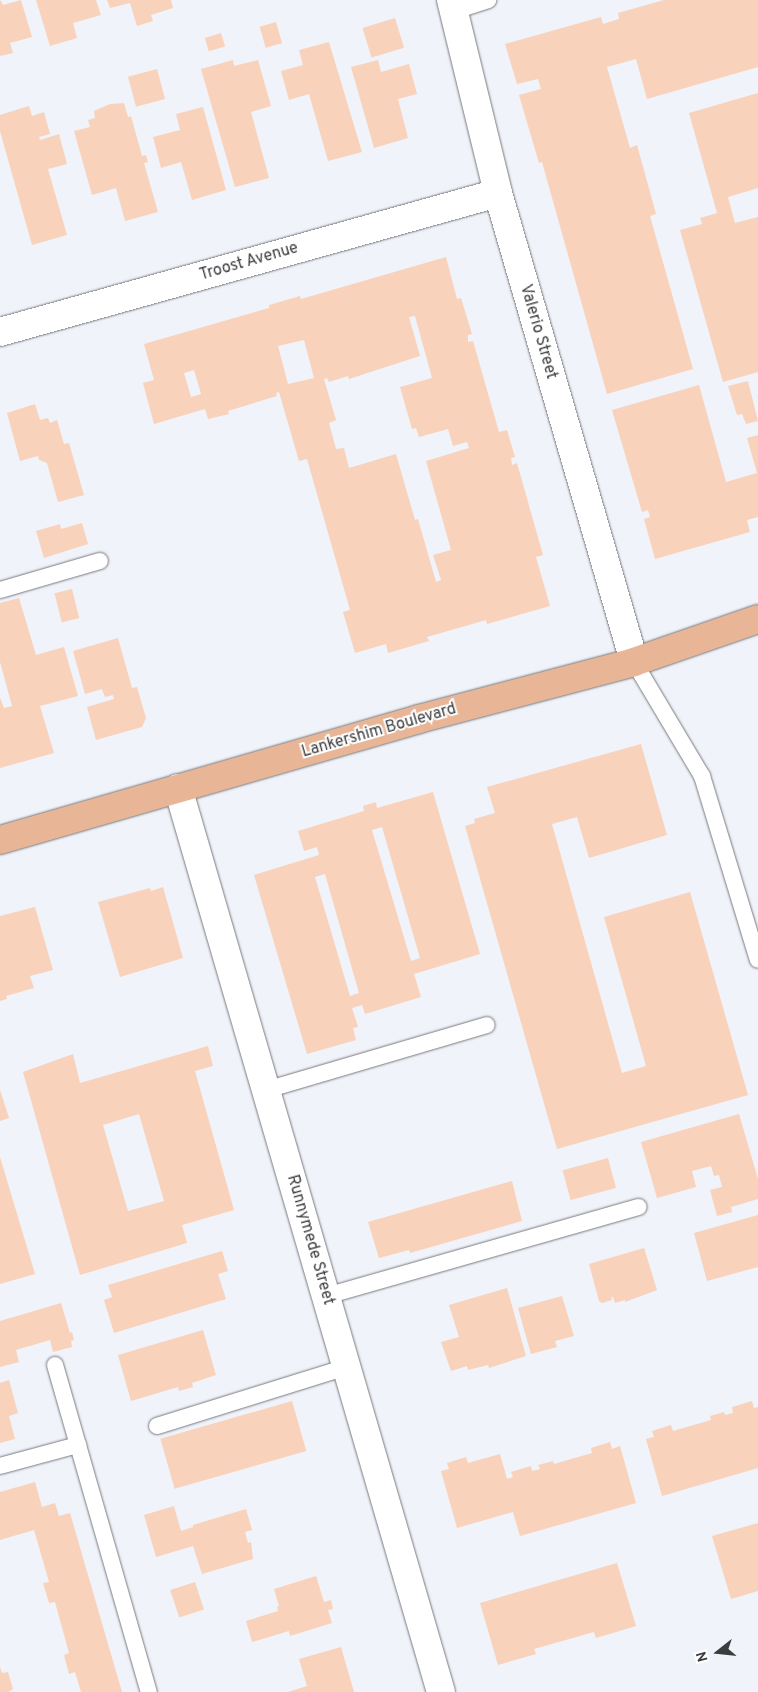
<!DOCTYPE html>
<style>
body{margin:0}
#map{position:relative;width:758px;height:1692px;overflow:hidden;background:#f0f3f9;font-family:Overpass,sans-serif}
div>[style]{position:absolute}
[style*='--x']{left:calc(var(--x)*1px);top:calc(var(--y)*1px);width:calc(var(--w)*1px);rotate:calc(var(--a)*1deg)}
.building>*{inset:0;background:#f8d2bb;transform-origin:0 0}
.roads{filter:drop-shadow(0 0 1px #77797e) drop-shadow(0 0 1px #77797e)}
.service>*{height:16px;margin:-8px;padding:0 8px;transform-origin:8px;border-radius:8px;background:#fff}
.minor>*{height:28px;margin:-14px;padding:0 14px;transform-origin:14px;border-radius:14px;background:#fff}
.primary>*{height:28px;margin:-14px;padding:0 14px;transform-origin:14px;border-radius:14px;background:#e8b697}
span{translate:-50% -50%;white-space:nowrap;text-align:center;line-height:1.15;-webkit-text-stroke:4px #fff;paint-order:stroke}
.street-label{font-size:16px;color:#3b3c3e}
.north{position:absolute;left:693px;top:1627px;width:50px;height:50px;-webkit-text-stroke:4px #fff;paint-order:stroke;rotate:254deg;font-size:14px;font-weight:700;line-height:20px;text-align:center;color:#3b3c3e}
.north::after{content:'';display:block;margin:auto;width:18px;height:22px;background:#3b3c3e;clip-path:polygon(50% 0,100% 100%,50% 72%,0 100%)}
</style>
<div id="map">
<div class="building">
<i style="clip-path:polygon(0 0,3px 5px,21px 0,32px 37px,10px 43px,13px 53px,0 56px)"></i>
<i style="clip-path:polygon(36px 0,96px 0,101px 15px,73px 23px,77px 38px,50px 46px)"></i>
<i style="clip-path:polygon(107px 0,171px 0,173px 8px,151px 15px,153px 21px,137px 26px,130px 3px,110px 8px)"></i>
<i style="clip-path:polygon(664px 0,758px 0,758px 67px,647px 99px,636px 59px,607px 67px,630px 148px,637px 145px,656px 214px,650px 216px,693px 369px,607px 394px,542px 162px,539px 163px,519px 95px,541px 89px,538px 79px,517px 84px,505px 44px,601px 17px,603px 24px,619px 19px,618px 13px)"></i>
<i style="left:395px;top:18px;width:31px;height:34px;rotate:73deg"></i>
<i style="left:276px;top:22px;width:22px;height:17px;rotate:74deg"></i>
<i style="left:221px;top:33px;width:14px;height:17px;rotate:73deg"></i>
<i style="clip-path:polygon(329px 42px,362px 152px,328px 161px,309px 94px,289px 100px,281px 71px,303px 65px,299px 50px)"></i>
<i style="clip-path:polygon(233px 60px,234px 66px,258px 60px,271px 106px,251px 112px,269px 178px,235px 187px,201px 69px)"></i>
<i style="clip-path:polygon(378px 60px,381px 72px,409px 64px,417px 94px,398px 99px,408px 138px,374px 148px,351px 67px)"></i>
<i style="left:157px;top:69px;width:31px;height:30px;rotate:75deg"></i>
<i style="clip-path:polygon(758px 93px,758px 188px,728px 197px,735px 223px,758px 217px,758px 372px,723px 382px,680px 230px,702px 224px,700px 218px,717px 213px,689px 113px)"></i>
<i style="clip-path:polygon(124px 103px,128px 117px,131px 116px,142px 156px,146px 155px,148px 162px,144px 163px,158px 212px,125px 221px,116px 188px,92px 195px,74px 131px,90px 127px,88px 120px,95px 118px,94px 111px,110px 104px)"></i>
<i style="clip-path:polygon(29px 106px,32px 116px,44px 112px,50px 134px,39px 137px,40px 140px,59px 134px,67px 164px,48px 169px,67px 235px,32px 245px,0 131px,0 115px)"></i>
<i style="clip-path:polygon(203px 107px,226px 190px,192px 200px,181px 162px,161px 168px,153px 137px,180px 130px,176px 114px)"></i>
<i style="clip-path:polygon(evenodd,446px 257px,457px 299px,461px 298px,472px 334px,468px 335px,468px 342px,473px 341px,499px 432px,507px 430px,515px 457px,511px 458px,512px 465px,517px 463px,543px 555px,536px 557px,550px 606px,487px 624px,486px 620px,427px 637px,429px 641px,388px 653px,386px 644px,355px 653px,343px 612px,350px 610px,307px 459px,299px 461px,279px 392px,276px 393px,277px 396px,228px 411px,229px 414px,208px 419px,205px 409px,154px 424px,143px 383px,154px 380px,144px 344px,269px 308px,269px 305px,300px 296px,301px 299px,446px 257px,415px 316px,432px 378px,400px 387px,412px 429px,416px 428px,419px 437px,448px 429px,453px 446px,467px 442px,469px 448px,426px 461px,451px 550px,433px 555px,441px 580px,436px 582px,418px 519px,415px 520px,396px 454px,349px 468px,344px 448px,336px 449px,329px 423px,336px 420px,324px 379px,327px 378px,329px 382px,348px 376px,349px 379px,420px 356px,409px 317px,415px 316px,446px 257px,304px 340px,314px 378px,288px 384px,278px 346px,304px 340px,446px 257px,194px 370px,201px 394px,191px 397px,184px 373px,194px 370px)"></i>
<i style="clip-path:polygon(748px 381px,758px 421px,746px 424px,742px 414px,737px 415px,728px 386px)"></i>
<i style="clip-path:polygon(699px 385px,726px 482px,757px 473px,747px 438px,758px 435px,758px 517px,747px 520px,750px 532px,655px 559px,644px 519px,650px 517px,648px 510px,642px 512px,612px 410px)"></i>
<i style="clip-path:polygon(35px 404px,40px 420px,48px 418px,50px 423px,57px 420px,64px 444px,69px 443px,84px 495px,58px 502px,47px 463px,39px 460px,38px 456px,20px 461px,7px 413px)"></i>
<i style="clip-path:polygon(82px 523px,88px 544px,44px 558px,36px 531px,60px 524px,61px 529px)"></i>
<i style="left:72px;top:589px;width:30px;height:18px;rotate:76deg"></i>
<i style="clip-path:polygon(19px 598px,36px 655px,64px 647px,78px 696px,40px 706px,54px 753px,0 768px,0 698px,4px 708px,12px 706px,0 662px,0 603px)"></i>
<i style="clip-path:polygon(118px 638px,132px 688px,137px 687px,146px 718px,142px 727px,96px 740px,87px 707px,114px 699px,113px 695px,105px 697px,102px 689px,85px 694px,73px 651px)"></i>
<i style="clip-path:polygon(641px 744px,667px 835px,589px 858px,577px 817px,552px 824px,622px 1073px,646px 1066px,604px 917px,690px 892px,748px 1095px,557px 1149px,465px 826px,475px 823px,474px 819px,495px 813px,487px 787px)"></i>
<i style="clip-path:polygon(evenodd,433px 792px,480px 954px,414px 974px,421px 997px,365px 1014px,362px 1005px,352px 1008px,358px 1027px,353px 1028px,356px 1040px,307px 1054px,254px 875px,319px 855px,317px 847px,304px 851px,298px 831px,364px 811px,363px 806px,376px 802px,377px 808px,433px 792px,382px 827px,420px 958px,411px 961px,372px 830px,382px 827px,433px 792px,325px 874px,359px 993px,350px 996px,315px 877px,325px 874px)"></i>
<i style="clip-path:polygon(163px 887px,183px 958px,120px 977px,98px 902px,150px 888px,151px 891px)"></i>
<i style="clip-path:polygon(35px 907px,53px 970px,30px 976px,34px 988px,6px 996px,7px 999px,0 1001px,0 916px)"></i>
<i style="clip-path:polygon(evenodd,208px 1046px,213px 1066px,195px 1071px,234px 1210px,182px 1225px,187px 1243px,80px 1275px,23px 1072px,73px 1054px,80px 1083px,208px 1046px,139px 1114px,164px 1201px,128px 1211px,103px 1125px,139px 1114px)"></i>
<i style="clip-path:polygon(0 1090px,9px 1118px,0 1121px)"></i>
<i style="clip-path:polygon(739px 1114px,758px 1179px,758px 1199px,731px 1207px,732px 1212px,717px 1216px,710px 1190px,722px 1187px,719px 1175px,714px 1176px,711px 1166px,692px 1171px,696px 1187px,657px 1198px,641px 1142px)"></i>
<i style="clip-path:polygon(0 1157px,35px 1274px,0 1284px)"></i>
<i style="left:608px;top:1158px;width:31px;height:47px;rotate:75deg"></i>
<i style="clip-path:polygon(512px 1181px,522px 1221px,410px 1253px,409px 1250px,379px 1258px,368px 1222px)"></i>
<i style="clip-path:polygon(758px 1215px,758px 1267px,707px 1281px,694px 1233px)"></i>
<i style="clip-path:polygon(644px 1248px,657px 1290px,625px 1302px,625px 1300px,615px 1303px,613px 1297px,611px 1297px,612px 1300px,602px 1303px,599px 1301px,589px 1264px)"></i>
<i style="clip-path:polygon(222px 1251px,228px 1271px,218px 1274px,226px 1299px,114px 1333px,104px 1300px,112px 1297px,108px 1285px)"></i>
<i style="clip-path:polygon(507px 1288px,526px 1356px,489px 1368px,488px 1365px,468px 1370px,467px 1366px,451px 1371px,441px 1342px,459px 1337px,449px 1305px)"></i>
<i style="clip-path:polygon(562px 1296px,574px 1336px,555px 1341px,557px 1347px,531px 1354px,518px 1308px)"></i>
<i style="clip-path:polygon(61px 1303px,70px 1333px,72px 1332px,74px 1340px,71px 1341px,72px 1347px,53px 1352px,50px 1340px,16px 1350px,19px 1362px,0 1367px,0 1321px)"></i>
<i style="clip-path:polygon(203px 1330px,216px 1375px,192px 1383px,193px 1387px,179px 1391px,178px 1387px,131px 1401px,118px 1355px)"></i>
<i style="clip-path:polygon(9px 1380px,18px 1413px,9px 1416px,15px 1439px,0 1443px,0 1383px)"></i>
<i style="left:292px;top:1401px;width:52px;height:137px;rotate:74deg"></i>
<i style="clip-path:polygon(752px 1401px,754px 1408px,758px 1407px,758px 1468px,662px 1496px,646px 1439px,654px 1437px,652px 1431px,671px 1425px,673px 1431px,711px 1420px,710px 1416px,724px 1412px,725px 1415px,733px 1413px,732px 1407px)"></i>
<i style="clip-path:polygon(610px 1442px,612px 1449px,620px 1446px,636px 1503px,520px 1536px,513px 1512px,457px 1528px,441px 1471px,449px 1469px,447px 1463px,466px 1457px,468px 1463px,500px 1454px,507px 1479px,513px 1477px,511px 1472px,531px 1466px,532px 1471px,540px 1469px,538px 1465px,553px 1461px,554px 1464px,592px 1453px,591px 1448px)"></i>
<i style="clip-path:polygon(35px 1482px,42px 1507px,55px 1503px,59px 1516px,70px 1513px,122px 1692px,81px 1692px,75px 1672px,69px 1674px,64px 1655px,69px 1653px,55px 1602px,49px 1603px,43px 1583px,49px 1582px,34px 1530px,0 1540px,0 1492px)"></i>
<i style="clip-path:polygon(174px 1506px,181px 1531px,193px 1527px,193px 1525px,246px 1509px,252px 1530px,245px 1532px,248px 1543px,251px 1542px,253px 1559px,202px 1574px,193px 1546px,156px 1557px,144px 1515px)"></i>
<i style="clip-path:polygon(758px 1523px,758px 1591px,731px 1599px,712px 1536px)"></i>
<i style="clip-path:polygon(617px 1563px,636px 1626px,596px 1638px,594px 1632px,534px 1649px,536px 1654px,498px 1665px,480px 1603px)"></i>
<i style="clip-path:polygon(316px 1576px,324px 1602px,331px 1600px,333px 1609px,328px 1610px,332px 1623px,290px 1636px,289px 1631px,252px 1642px,246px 1621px,278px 1611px,277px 1607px,279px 1606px,274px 1589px)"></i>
<i style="left:195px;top:1582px;width:29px;height:26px;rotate:72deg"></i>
<i style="clip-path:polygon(341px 1647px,354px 1692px,288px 1692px,307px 1686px,299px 1659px)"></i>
<i style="clip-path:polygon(0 1667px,2px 1673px,8px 1672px,13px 1689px,8px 1692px,0 1692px)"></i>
</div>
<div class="roads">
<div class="service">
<i style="--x:455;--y:11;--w:35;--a:-18"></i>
<i style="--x:0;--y:590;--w:104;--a:-16.2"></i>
<i style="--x:634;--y:662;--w:133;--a:59.2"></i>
<i style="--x:702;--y:776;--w:192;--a:73.1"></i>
<i style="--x:266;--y:1090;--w:230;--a:-16.4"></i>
<i style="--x:326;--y:1296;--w:325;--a:-15.9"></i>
<i style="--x:55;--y:1365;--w:340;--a:74"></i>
<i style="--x:157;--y:1426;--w:199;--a:-17.3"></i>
<i style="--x:0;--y:1466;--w:81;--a:-15.1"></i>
</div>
<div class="minor">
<i style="--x:451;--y:0;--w:199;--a:76.3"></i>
<i style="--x:498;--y:193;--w:488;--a:73.8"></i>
<i style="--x:0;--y:332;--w:517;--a:-15.6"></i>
<i style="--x:178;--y:788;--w:941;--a:73.78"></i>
</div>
<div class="primary">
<i style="--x:0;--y:840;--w:436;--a:-16.1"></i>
<i style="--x:419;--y:719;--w:222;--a:-14.8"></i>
<i style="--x:634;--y:662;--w:131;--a:-19.1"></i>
</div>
</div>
<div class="street-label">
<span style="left:249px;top:262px;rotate:-16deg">Troost Avenue</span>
<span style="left:538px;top:332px;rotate:74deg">Valerio Street</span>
<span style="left:379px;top:731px;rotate:-16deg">Lankershim Boulevard</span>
<span style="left:310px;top:1240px;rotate:74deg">Runnymede Street</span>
</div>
<div class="north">N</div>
</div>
